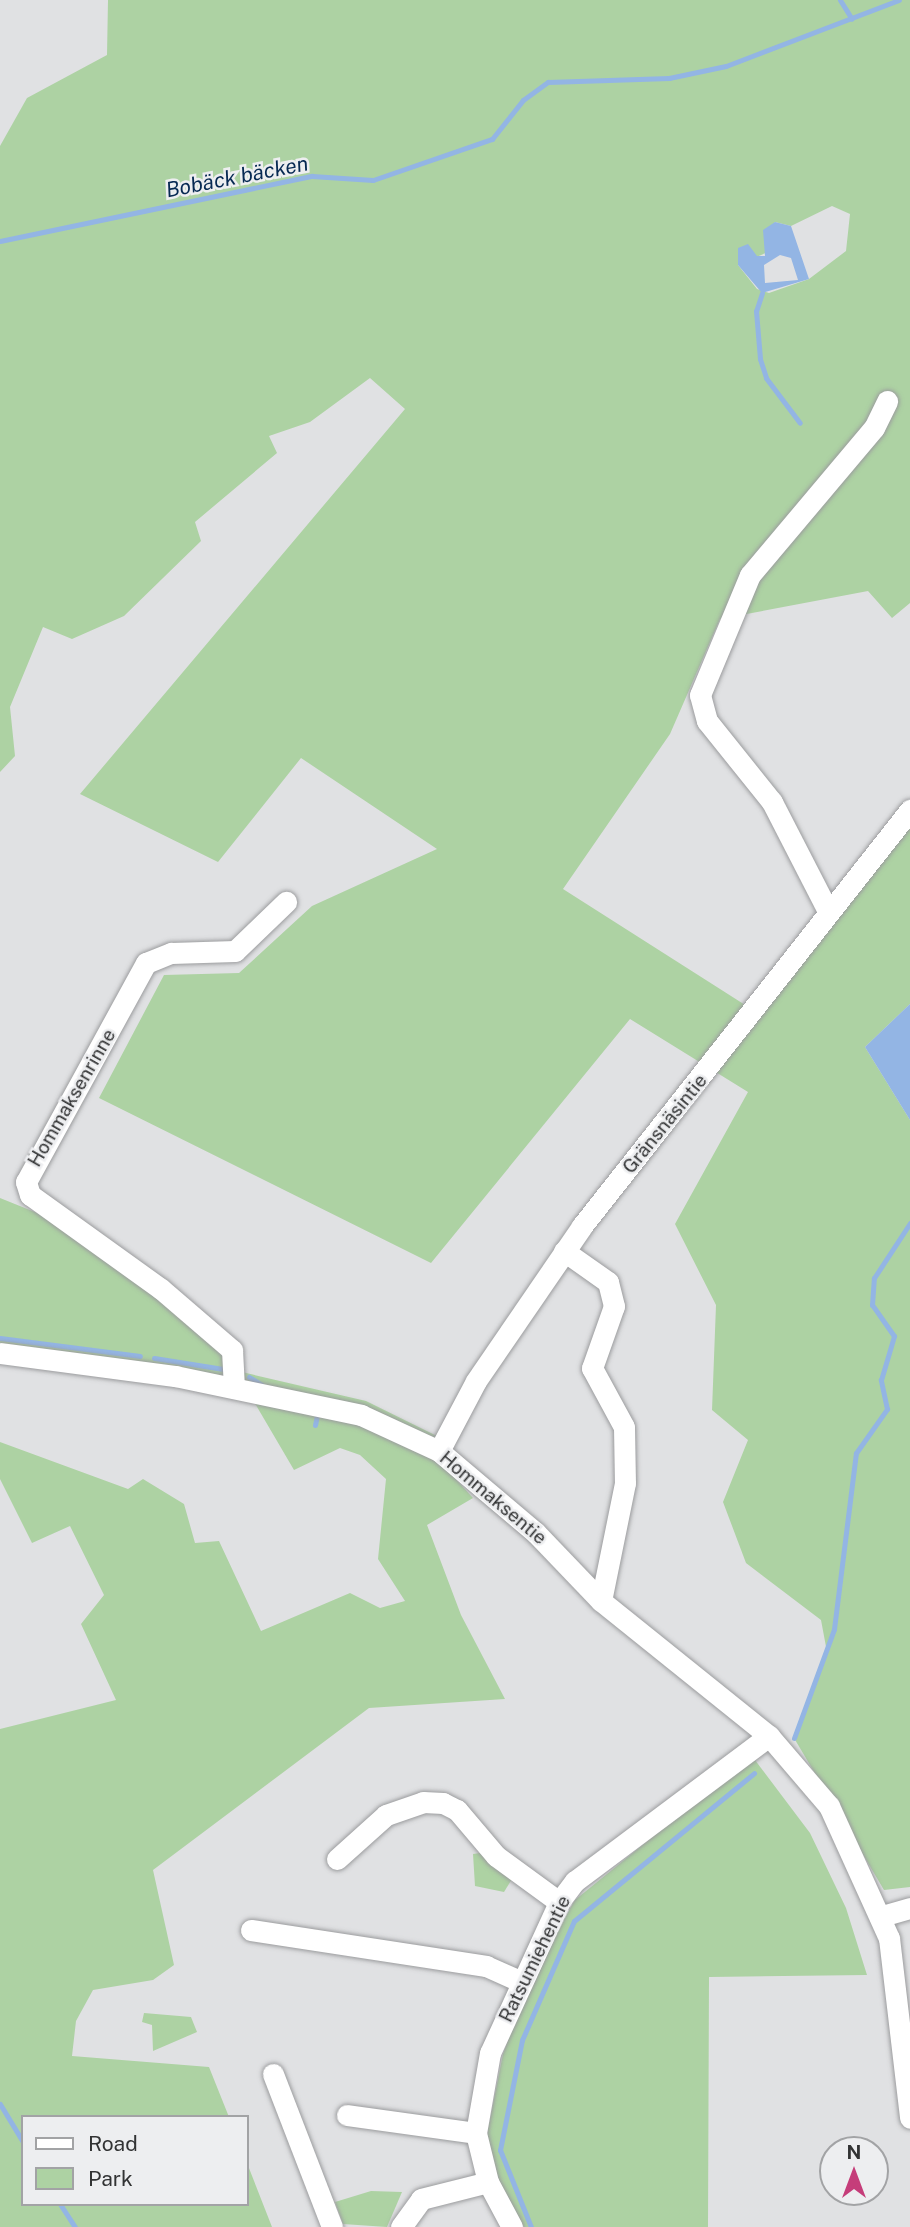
<!DOCTYPE html>
<meta charset="utf-8">
<style>
body{margin:0}
#map{position:relative;width:910px;height:2227px;overflow:hidden;background:#e0e1e3;font-family:"Public Sans",sans-serif}
div>[style]{position:absolute}
[style*='--x']{left:calc(var(--x)*1px);top:calc(var(--y)*1px);width:calc(var(--w)*1px);rotate:calc(var(--a)*1deg)}
.green>*{inset:0;background:#add2a3}
.water>*{inset:0;background:#93b5e4}
.stream>*{height:5px;margin:-2.5px;padding:0 2.5px;transform-origin:2.5px;border-radius:2.5px;background:#93b5e4}
.roads{filter:drop-shadow(0 0 2px #9b9c9e) drop-shadow(0 0 2px #9b9c9e)}
.minor>*{height:21px;margin:-10.5px;padding:0 10.5px;transform-origin:10.5px;border-radius:10.5px;background:#fff}
span{translate:-50% -50%;white-space:nowrap;text-align:center;line-height:1.15;-webkit-text-stroke:5px #edeef0;paint-order:stroke}
.street-label{font-size:19px;color:#323334}
.water-label{font-size:21px;color:#062952;font-style:italic}
.legend{position:absolute;left:21px;top:2115px;width:228px;height:91px;box-sizing:border-box;background:#edeef0;border:2px solid #a2a3a5;margin:0;padding:9px 12px;list-style:none;font-size:21px;color:#323334}
.legend li{display:flex;align-items:center;gap:14px;height:35px}
.legend b{width:35px;border:2px solid #a2a3a5}
.north{position:absolute;left:819px;top:2136px;width:70px;height:70px;box-sizing:border-box;background:#edeef0;border:2px solid #a2a3a5;border-radius:50%;rotate:0deg;font-size:19px;font-weight:700;line-height:28px;text-align:center;color:#323334}
.north::after{content:'';display:block;margin:auto;width:24px;height:32px;background:#c53d7a;clip-path:polygon(50% 0,100% 100%,50% 72%,0 100%)}
</style>
<div id="map">
<div class="green">
<i style="clip-path:polygon(evenodd,108px 0,910px 0,910px 603px,892px 618px,868px 591px,720px 619px,670px 734px,563px 889px,753px 1010px,910px 810px,910px 1004px,865px 1047px,910px 1120px,910px 1887px,884px 1890px,794px 1738px,827px 1652px,821px 1620px,746px 1563px,723px 1502px,748px 1440px,712px 1410px,716px 1305px,675px 1224px,748px 1092px,630px 1019px,431px 1263px,99px 1098px,164px 975px,239px 973px,312px 906px,437px 849px,301px 758px,218px 862px,80px 794px,405px 409px,370px 378px,310px 422px,269px 436px,277px 453px,195px 522px,201px 541px,124px 616px,72px 639px,43px 627px,10px 707px,15px 756px,0 772px,0 146px,27px 98px,107px 55px,108px 0,832px 206px,850px 214px,846px 251px,809px 279px,769px 293px,757px 289px,738px 265px,768px 252px,764px 240px,775px 222px,791px 226px,832px 206px)"></i>
<i style="clip-path:polygon(0 1198px,67px 1225px,232px 1350px,233px 1370px,366px 1401px,441px 1438px,439px 1451px,360px 1415px,0 1353px)"></i>
<i style="clip-path:polygon(253px 1400px,353px 1419px,433px 1454px,473px 1498px,427px 1525px,461px 1615px,505px 1699px,369px 1708px,153px 1870px,174px 1965px,153px 1980px,93px 1990px,76px 2021px,72px 2056px,209px 2067px,229px 2117px,23px 2117px,23px 2204px,247px 2204px,247px 2163px,272px 2227px,0 2227px,0 1729px,116px 1700px,81px 1624px,104px 1595px,70px 1526px,32px 1543px,0 1479px,0 1442px,128px 1489px,143px 1479px,184px 1504px,195px 1543px,219px 1541px,261px 1631px,350px 1593px,380px 1608px,405px 1601px,378px 1559px,386px 1479px,360px 1455px,340px 1448px,294px 1470px)"></i>
<i style="clip-path:polygon(752px 1756px,810px 1833px,846px 1908px,867px 1975px,709px 1977px,708px 2227px,524px 2227px,496px 2176px,487px 2134px,503px 2054px,534px 1970px,575px 1900px)"></i>
<i style="clip-path:polygon(480px 1853px,512px 1879px,504px 1892px,475px 1886px,473px 1854px)"></i>
<i style="clip-path:polygon(144px 2013px,191px 2017px,197px 2032px,153px 2051px,152px 2025px,142px 2022px)"></i>
<i style="clip-path:polygon(371px 2191px,402px 2192px,387px 2227px,343px 2224px,335px 2202px)"></i>
</div>
<div class="water">
<i style="clip-path:polygon(evenodd,775px 222px,791px 226px,809px 279px,762px 293px,738px 265px,738px 248px,748px 244px,757px 256px,765px 256px,763px 230px,775px 222px,780px 255px,791px 258px,798px 280px,765px 283px,764px 265px,780px 255px)"></i>
<i style="clip-path:polygon(910px 1004px,910px 1120px,865px 1047px)"></i>
</div>
<div class="stream">
<i style="--x:840;--y:0;--w:22;--a:58"></i>
<i style="--x:0;--y:241;--w:319;--a:-11.8"></i>
<i style="--x:312;--y:176;--w:61;--a:3.8"></i>
<i style="--x:373;--y:180;--w:126;--a:-19"></i>
<i style="--x:492;--y:139;--w:50;--a:-51.5"></i>
<i style="--x:523;--y:100;--w:31;--a:-36"></i>
<i style="--x:548;--y:82;--w:121;--a:-1.9"></i>
<i style="--x:669;--y:78;--w:58;--a:-11.9"></i>
<i style="--x:726;--y:66;--w:185;--a:-20.9"></i>
<i style="--x:762;--y:293;--w:19;--a:108"></i>
<i style="--x:756;--y:311;--w:48;--a:85.2"></i>
<i style="--x:760;--y:359;--w:20;--a:72"></i>
<i style="--x:766;--y:378;--w:56;--a:52.9"></i>
<i style="--x:0;--y:1338;--w:141;--a:7.3"></i>
<i style="--x:154;--y:1358;--w:70;--a:9.1"></i>
<i style="--x:249;--y:1377;--w:15;--a:32"></i>
<i style="--x:315;--y:1425;--w:14;--a:-78"></i>
<i style="--x:794;--y:1738;--w:116;--a:-69.8"></i>
<i style="--x:834;--y:1629;--w:177;--a:-82.9"></i>
<i style="--x:856;--y:1453;--w:54;--a:-54.8"></i>
<i style="--x:887;--y:1409;--w:30;--a:-102"></i>
<i style="--x:881;--y:1380;--w:46;--a:-73.5"></i>
<i style="--x:894;--y:1336;--w:38;--a:-125"></i>
<i style="--x:872;--y:1305;--w:27;--a:-86"></i>
<i style="--x:874;--y:1278;--w:66;--a:-56.8"></i>
<i style="--x:0;--y:2104;--w:44;--a:58.8"></i>
<i style="--x:60;--y:2204;--w:27;--a:57"></i>
<i style="--x:531;--y:2227;--w:83;--a:-111.9"></i>
<i style="--x:500;--y:2150;--w:112;--a:-78.7"></i>
<i style="--x:522;--y:2040;--w:130;--a:-66.4"></i>
<i style="--x:574;--y:1921;--w:233;--a:-39.4"></i>
</div>
<div class="roads">
<div class="minor">
<i style="--x:828;--y:911;--w:123;--a:-117.2"></i>
<i style="--x:772;--y:802;--w:104;--a:-128.7"></i>
<i style="--x:707;--y:721;--w:27;--a:-105"></i>
<i style="--x:700;--y:695;--w:130;--a:-67.4"></i>
<i style="--x:750;--y:575;--w:192;--a:-49.9"></i>
<i style="--x:874;--y:428;--w:30;--a:-64"></i>
<i style="--x:564;--y:1251;--w:54;--a:35.2"></i>
<i style="--x:608;--y:1282;--w:25;--a:76"></i>
<i style="--x:614;--y:1306;--w:66;--a:109.5"></i>
<i style="--x:592;--y:1368;--w:67;--a:61.5"></i>
<i style="--x:624;--y:1427;--w:56;--a:89"></i>
<i style="--x:625;--y:1483;--w:120;--a:101.5"></i>
<i style="--x:0;--y:1353;--w:177;--a:7.5"></i>
<i style="--x:175;--y:1376;--w:190;--a:11.8"></i>
<i style="--x:361;--y:1415;--w:86;--a:24.8"></i>
<i style="--x:439;--y:1451;--w:127;--a:40.2"></i>
<i style="--x:536;--y:1533;--w:94;--a:46.3"></i>
<i style="--x:601;--y:1601;--w:216;--a:38.8"></i>
<i style="--x:769;--y:1736;--w:92;--a:49.4"></i>
<i style="--x:829;--y:1806;--w:145;--a:65.6"></i>
<i style="--x:889;--y:1938;--w:181;--a:83.3"></i>
<i style="--x:234;--y:1388;--w:38;--a:-93"></i>
<i style="--x:232;--y:1350;--w:94;--a:-139.3"></i>
<i style="--x:161;--y:1289;--w:161;--a:-144.3"></i>
<i style="--x:30;--y:1195;--w:14;--a:-107"></i>
<i style="--x:26;--y:1182;--w:250;--a:-61.3"></i>
<i style="--x:146;--y:963;--w:27;--a:-22"></i>
<i style="--x:171;--y:953;--w:64;--a:-1.8"></i>
<i style="--x:235;--y:951;--w:71;--a:-43.9"></i>
<i style="--x:439;--y:1451;--w:79;--a:-62.1"></i>
<i style="--x:476;--y:1381;--w:188;--a:-55.6"></i>
<i style="--x:582;--y:1226;--w:530;--a:-51.75"></i>
<i style="--x:337;--y:1859;--w:66;--a:-41.9"></i>
<i style="--x:386;--y:1815;--w:39;--a:-19"></i>
<i style="--x:423;--y:1802;--w:20;--a:3"></i>
<i style="--x:443;--y:1803;--w:16;--a:27"></i>
<i style="--x:457;--y:1810;--w:60;--a:49.7"></i>
<i style="--x:496;--y:1856;--w:78;--a:36.1"></i>
<i style="--x:882;--y:1916;--w:29;--a:-16"></i>
<i style="--x:251;--y:1930;--w:238;--a:8.7"></i>
<i style="--x:486;--y:1966;--w:39;--a:24"></i>
<i style="--x:273;--y:2074;--w:164;--a:68.9"></i>
<i style="--x:347;--y:2115;--w:130;--a:7.9"></i>
<i style="--x:401;--y:2227;--w:34;--a:-54"></i>
<i style="--x:421;--y:2199;--w:69;--a:-14.2"></i>
<i style="--x:512;--y:2227;--w:51;--a:-118.1"></i>
<i style="--x:488;--y:2182;--w:50;--a:-103.8"></i>
<i style="--x:476;--y:2133;--w:81;--a:-80.1"></i>
<i style="--x:490;--y:2053;--w:166;--a:-65.4"></i>
<i style="--x:559;--y:1902;--w:26;--a:-53"></i>
<i style="--x:575;--y:1881;--w:242;--a:-36.8"></i>
</div>
</div>
<div class="street-label">
<span style="left:72px;top:1098px;rotate:-60deg">Hommaksenrinne</span>
<span style="left:665px;top:1124px;rotate:-51deg">Gränsnäsintie</span>
<span style="left:493px;top:1498px;rotate:40deg">Hommaksentie</span>
<span style="left:535px;top:1959px;rotate:-64deg">Ratsumiehentie</span>
</div>
<div class="water-label">
<span style="left:237px;top:177px;rotate:-11deg">Bobäck bäcken</span>
</div>
<ul class="legend">
<li><b style="height:9px;background:#fff"></b>Road</li>
<li><b style="height:19px;background:#add2a3"></b>Park</li>
</ul>
<div class="north">N</div>
</div>
